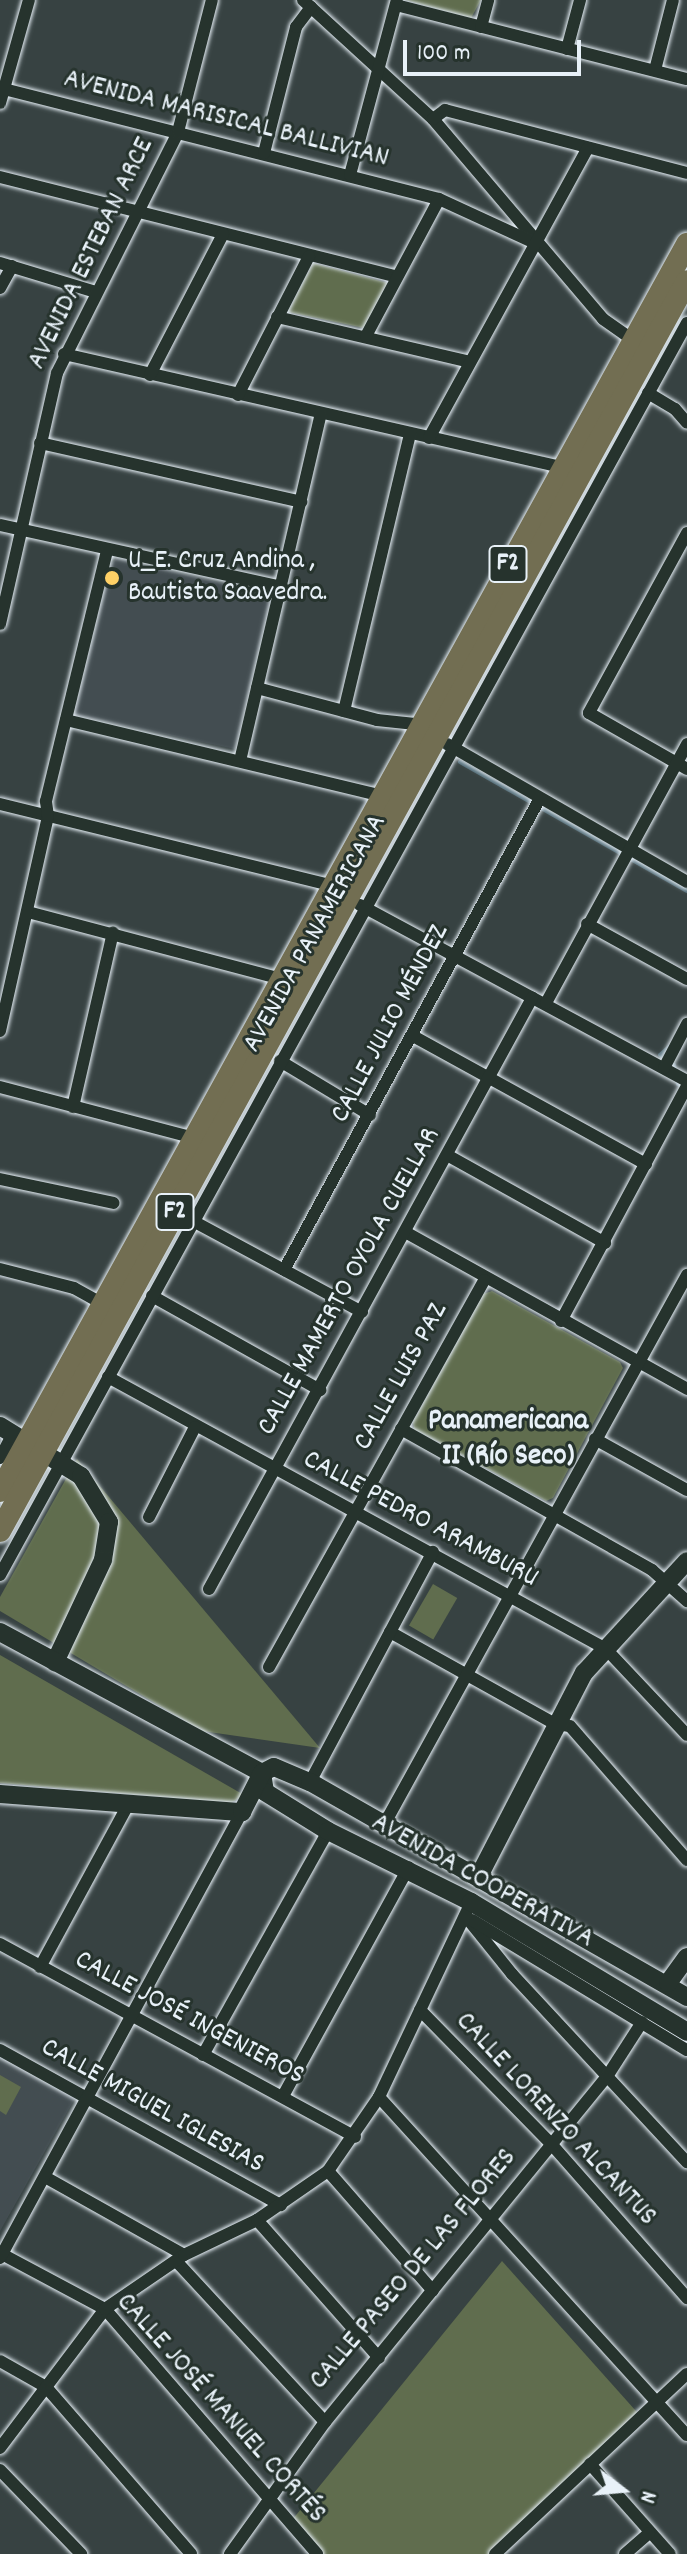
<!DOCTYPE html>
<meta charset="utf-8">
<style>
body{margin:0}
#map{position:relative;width:687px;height:2554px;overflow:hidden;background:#374242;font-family:Dekko,sans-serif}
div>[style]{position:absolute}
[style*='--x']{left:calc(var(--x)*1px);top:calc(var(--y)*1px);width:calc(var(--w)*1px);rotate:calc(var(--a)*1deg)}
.built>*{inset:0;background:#434d51}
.green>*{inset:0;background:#606d4e;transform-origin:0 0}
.stream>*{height:4px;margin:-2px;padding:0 2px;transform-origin:2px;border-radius:2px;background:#516b76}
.roads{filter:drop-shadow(0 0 2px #e8f1f8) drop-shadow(0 0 2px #e8f1f8)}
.street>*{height:12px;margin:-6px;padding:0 6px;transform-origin:6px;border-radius:6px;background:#26332d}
.secondary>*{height:18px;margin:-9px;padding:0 9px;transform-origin:9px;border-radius:9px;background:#26332d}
.highway>*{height:22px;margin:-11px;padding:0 11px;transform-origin:11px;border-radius:11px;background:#726e52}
.dots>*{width:22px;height:22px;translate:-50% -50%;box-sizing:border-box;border:4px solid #26332d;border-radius:50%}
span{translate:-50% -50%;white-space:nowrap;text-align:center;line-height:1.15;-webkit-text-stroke:6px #26332d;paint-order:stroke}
.shield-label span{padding:2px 6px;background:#26332d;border:2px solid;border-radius:6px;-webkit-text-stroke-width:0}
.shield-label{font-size:26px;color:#e8f1f8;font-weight:700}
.street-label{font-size:28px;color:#e8f1f8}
.poi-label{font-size:28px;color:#e8f1f8}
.left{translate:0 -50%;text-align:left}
.neighbourhood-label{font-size:30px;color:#e8f1f8;font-weight:700}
.north{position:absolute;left:583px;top:2450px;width:80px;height:80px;-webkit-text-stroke:6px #26332d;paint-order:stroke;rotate:106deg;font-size:22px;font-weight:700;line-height:32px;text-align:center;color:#e8f1f8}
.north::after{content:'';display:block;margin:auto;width:28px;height:36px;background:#e8f1f8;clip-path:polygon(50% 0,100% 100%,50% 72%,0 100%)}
.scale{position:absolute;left:403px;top:40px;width:178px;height:36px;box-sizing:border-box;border:4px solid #e8f1f8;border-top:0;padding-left:10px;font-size:24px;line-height:28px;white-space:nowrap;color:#e8f1f8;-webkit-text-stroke:6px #26332d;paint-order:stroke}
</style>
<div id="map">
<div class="built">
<i style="clip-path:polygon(117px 558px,271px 595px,235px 749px,74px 715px,111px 564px)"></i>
<i style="clip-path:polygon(0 2057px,75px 2098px,0 2231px)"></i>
</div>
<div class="green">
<i style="clip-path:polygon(405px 0,481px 0,471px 18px)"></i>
<i style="clip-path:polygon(313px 263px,388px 283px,364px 328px,288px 312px)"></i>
<i style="clip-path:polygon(492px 1291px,620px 1362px,623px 1368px,553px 1498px,546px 1501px,414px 1429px,413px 1422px,483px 1294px)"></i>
<i style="clip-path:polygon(77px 1459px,320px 1748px,202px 1731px,0 1611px,0 1597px)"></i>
<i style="left:433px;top:1584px;width:28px;height:48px;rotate:30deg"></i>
<i style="clip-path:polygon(0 1655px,244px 1795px,231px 1803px,0 1783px)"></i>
<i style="clip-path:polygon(0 2075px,21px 2087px,6px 2115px,0 2111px)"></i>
<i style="clip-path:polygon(502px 2261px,644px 2420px,492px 2554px,315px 2554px,288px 2525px)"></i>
</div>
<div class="stream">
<i style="--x:460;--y:762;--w:261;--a:29.6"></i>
<i style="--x:670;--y:1046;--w:13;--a:138"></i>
<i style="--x:660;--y:1055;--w:17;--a:36"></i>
<i style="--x:674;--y:1065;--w:19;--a:78"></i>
<i style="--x:678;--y:1084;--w:8;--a:30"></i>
</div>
<div class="roads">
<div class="street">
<i style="--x:303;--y:0;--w:176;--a:42.5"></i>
<i style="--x:433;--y:119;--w:262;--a:49.6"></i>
<i style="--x:603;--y:319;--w:37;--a:35"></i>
<i style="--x:396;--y:5;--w:300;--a:14.3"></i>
<i style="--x:481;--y:27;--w:28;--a:-75"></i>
<i style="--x:567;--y:49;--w:51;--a:-75.1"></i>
<i style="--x:655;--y:70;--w:72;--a:-75.6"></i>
<i style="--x:0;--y:88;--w:453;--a:14.2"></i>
<i style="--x:439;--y:199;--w:108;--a:24.7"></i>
<i style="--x:0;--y:103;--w:107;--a:-74.3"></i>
<i style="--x:433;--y:119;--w:15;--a:-37"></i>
<i style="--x:445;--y:110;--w:250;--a:14.6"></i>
<i style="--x:264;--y:153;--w:130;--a:-75.7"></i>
<i style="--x:296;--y:27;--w:25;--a:-53"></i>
<i style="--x:350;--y:175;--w:181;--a:-75"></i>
<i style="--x:0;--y:177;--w:409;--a:14.1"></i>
<i style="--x:0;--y:263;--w:100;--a:16.8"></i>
<i style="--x:0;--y:288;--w:25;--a:-61"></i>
<i style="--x:277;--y:317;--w:198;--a:13.1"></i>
<i style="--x:366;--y:336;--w:155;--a:-61.9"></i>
<i style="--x:64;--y:354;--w:510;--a:12.81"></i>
<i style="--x:150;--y:375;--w:159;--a:-62.6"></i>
<i style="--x:648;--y:393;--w:31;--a:31"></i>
<i style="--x:675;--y:409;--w:18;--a:49"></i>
<i style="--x:238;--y:395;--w:156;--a:-62.9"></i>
<i style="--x:429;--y:438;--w:331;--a:-61.3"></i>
<i style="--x:40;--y:443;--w:268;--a:12.7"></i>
<i style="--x:0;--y:525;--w:289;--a:12.4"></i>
<i style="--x:687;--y:533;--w:205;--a:118.6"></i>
<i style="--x:589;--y:713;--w:113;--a:29.7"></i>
<i style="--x:0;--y:624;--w:257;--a:-77.2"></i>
<i style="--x:57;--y:373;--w:270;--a:-63.3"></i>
<i style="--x:178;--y:132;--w:136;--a:-75.6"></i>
<i style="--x:257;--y:688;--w:124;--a:14.9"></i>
<i style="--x:377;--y:720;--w:48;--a:5.9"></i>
<i style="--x:344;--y:711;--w:285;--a:-76.6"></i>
<i style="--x:66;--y:720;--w:325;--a:13.5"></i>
<i style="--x:447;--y:744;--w:277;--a:29.9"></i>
<i style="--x:240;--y:761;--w:356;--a:-76.9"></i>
<i style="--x:0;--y:804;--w:347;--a:13.8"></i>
<i style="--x:360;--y:905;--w:371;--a:28.3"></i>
<i style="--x:28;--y:912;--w:262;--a:14.8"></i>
<i style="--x:587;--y:924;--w:114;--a:28.8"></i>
<i style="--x:546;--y:1003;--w:295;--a:-61.4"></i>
<i style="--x:0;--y:1031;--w:220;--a:-77.4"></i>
<i style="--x:48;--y:816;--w:15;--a:-98"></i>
<i style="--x:46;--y:801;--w:258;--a:-76.3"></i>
<i style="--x:413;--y:1036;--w:266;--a:28.8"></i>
<i style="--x:280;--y:1061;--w:105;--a:31"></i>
<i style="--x:664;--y:1068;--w:50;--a:-62.4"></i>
<i style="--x:0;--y:1087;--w:201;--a:14.7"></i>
<i style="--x:73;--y:1107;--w:179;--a:-77.1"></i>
<i style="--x:447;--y:1155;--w:181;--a:29.1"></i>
<i style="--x:0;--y:1179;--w:116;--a:11.9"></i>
<i style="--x:193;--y:1221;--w:192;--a:28.3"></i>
<i style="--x:407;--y:1233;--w:321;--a:29.1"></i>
<i style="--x:0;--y:1269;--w:76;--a:14.4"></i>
<i style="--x:74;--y:1288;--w:33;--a:29"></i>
<i style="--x:284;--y:1270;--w:535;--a:-61.52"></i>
<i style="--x:152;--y:1296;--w:193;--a:29.2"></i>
<i style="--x:561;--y:1321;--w:267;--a:-61.8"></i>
<i style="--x:108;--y:1377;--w:567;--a:28.64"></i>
<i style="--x:606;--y:1649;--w:118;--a:46.7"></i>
<i style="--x:401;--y:1429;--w:288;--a:29.3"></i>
<i style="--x:652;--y:1570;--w:47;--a:41.5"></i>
<i style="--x:595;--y:1439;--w:105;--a:29"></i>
<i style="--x:0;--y:1458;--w:27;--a:-62"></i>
<i style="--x:149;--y:1517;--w:101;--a:-62.9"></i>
<i style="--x:0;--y:1575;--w:1428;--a:-61.25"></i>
<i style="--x:209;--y:1589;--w:674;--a:-61.34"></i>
<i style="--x:390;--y:1632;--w:189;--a:29.1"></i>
<i style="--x:555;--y:1724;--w:15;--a:8"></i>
<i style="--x:570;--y:1726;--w:178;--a:48.9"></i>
<i style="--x:269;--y:1667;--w:443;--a:-60.9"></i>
<i style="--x:310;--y:1782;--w:261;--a:-61.9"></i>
<i style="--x:385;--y:1823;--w:626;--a:-61.14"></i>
<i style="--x:466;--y:1917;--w:73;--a:51.1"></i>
<i style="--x:512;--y:1974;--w:257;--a:47.1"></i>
<i style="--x:472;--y:1920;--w:251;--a:31.2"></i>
<i style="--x:0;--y:1944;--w:404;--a:28.5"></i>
<i style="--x:40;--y:1967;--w:187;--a:-61.5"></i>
<i style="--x:420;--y:2010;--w:190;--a:45.6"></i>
<i style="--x:553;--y:2146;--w:203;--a:48.6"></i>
<i style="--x:0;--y:2050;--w:321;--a:28.9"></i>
<i style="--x:203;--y:2055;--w:257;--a:-60.8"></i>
<i style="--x:283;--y:2096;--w:261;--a:-61.2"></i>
<i style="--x:379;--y:2097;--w:457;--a:47.7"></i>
<i style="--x:328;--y:2171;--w:159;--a:48.8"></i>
<i style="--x:45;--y:2177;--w:159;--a:29.3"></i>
<i style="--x:257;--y:2220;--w:184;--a:48.5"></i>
<i style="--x:0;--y:2253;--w:119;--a:28.1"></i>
<i style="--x:105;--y:2309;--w:324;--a:49.1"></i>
<i style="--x:0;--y:2258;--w:507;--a:-61.52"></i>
<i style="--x:177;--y:2262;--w:218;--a:47.2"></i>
<i style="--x:0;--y:2361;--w:53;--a:29.5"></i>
<i style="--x:46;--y:2387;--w:221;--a:49"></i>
<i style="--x:0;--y:2448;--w:174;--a:-52.9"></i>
<i style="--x:105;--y:2309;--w:96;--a:-34.4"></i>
<i style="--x:184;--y:2255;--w:81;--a:-25.6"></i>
<i style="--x:257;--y:2220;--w:86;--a:-34.6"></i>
<i style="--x:328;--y:2171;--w:90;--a:-55.4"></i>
<i style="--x:379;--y:2097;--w:216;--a:-64.7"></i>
<i style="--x:590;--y:2464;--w:120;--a:48.4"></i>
<i style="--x:0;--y:2470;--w:117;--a:46"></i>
<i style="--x:230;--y:2554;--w:163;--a:-54.3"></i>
<i style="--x:325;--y:2422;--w:448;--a:-50.8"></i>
<i style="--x:608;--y:2075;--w:63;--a:-57.3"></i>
<i style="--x:495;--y:2554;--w:263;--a:-43.2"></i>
<i style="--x:625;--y:2554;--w:32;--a:-41"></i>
</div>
<div class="secondary">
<i style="--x:0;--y:1426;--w:95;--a:31.7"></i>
<i style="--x:81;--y:1476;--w:54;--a:58.7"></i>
<i style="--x:109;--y:1522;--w:38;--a:99"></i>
<i style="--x:103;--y:1560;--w:113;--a:115.2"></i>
<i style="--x:0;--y:1632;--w:298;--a:28.3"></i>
<i style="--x:262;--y:1773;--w:19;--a:81"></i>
<i style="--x:265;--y:1792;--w:74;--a:31.8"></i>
<i style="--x:328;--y:1831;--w:160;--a:26.4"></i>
<i style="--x:471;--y:1902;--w:252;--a:31"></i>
<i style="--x:262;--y:1773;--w:13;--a:-27"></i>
<i style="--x:274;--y:1767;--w:39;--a:23"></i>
<i style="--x:310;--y:1782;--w:434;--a:29.7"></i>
<i style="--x:0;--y:1794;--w:243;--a:4.3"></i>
<i style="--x:242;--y:1812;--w:44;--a:-62.9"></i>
<i style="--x:479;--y:1876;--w:229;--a:-62.7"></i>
<i style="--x:584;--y:1673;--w:152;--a:-47.4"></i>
<i style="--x:668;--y:1983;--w:32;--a:-54"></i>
</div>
<div class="highway">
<i style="--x:0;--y:1491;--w:1424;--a:-61.15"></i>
<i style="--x:0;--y:1531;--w:1426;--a:-61.21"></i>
</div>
</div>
<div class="dots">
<i style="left:112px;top:578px;background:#ffd166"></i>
</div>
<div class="shield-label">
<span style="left:508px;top:564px">F2</span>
<span style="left:175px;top:1212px">F2</span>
</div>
<div class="street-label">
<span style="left:226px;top:120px;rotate:14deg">AVENIDA MARISICAL BALLIVIAN</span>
<span style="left:92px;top:254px;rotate:-64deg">AVENIDA ESTEBAN ARCE</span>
<span style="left:316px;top:934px;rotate:-61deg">AVENIDA PANAMERICANA</span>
<span style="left:391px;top:1024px;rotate:-62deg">CALLE JULIO MÉNDEZ</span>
<span style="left:350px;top:1282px;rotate:-61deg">CALLE MAMERTO OYOLA CUELLAR</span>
<span style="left:402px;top:1377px;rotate:-61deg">CALLE LUIS PAZ</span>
<span style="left:420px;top:1520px;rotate:28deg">CALLE PEDRO ARAMBURU</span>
<span style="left:482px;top:1882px;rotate:29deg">AVENIDA COOPERATIVA</span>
<span style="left:189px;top:2019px;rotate:28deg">CALLE JOSÉ INGENIEROS</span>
<span style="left:152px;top:2107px;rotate:29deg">CALLE MIGUEL IGLESIAS</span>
<span style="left:555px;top:2120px;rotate:47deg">CALLE LORENZO ALCANTUS</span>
<span style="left:414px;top:2270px;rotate:-50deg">CALLE PASEO DE LAS FLORES</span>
<span style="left:220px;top:2409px;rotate:48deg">CALLE JOSÉ MANUEL CORTÉS</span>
</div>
<div class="poi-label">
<span class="left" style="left:128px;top:578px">U_E. Cruz Andina ,<br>Bautista Saavedra.</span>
</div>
<div class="neighbourhood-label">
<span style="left:508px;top:1440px">Panamericana<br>II (Río Seco)</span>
</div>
<div class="north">N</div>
<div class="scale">100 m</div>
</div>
